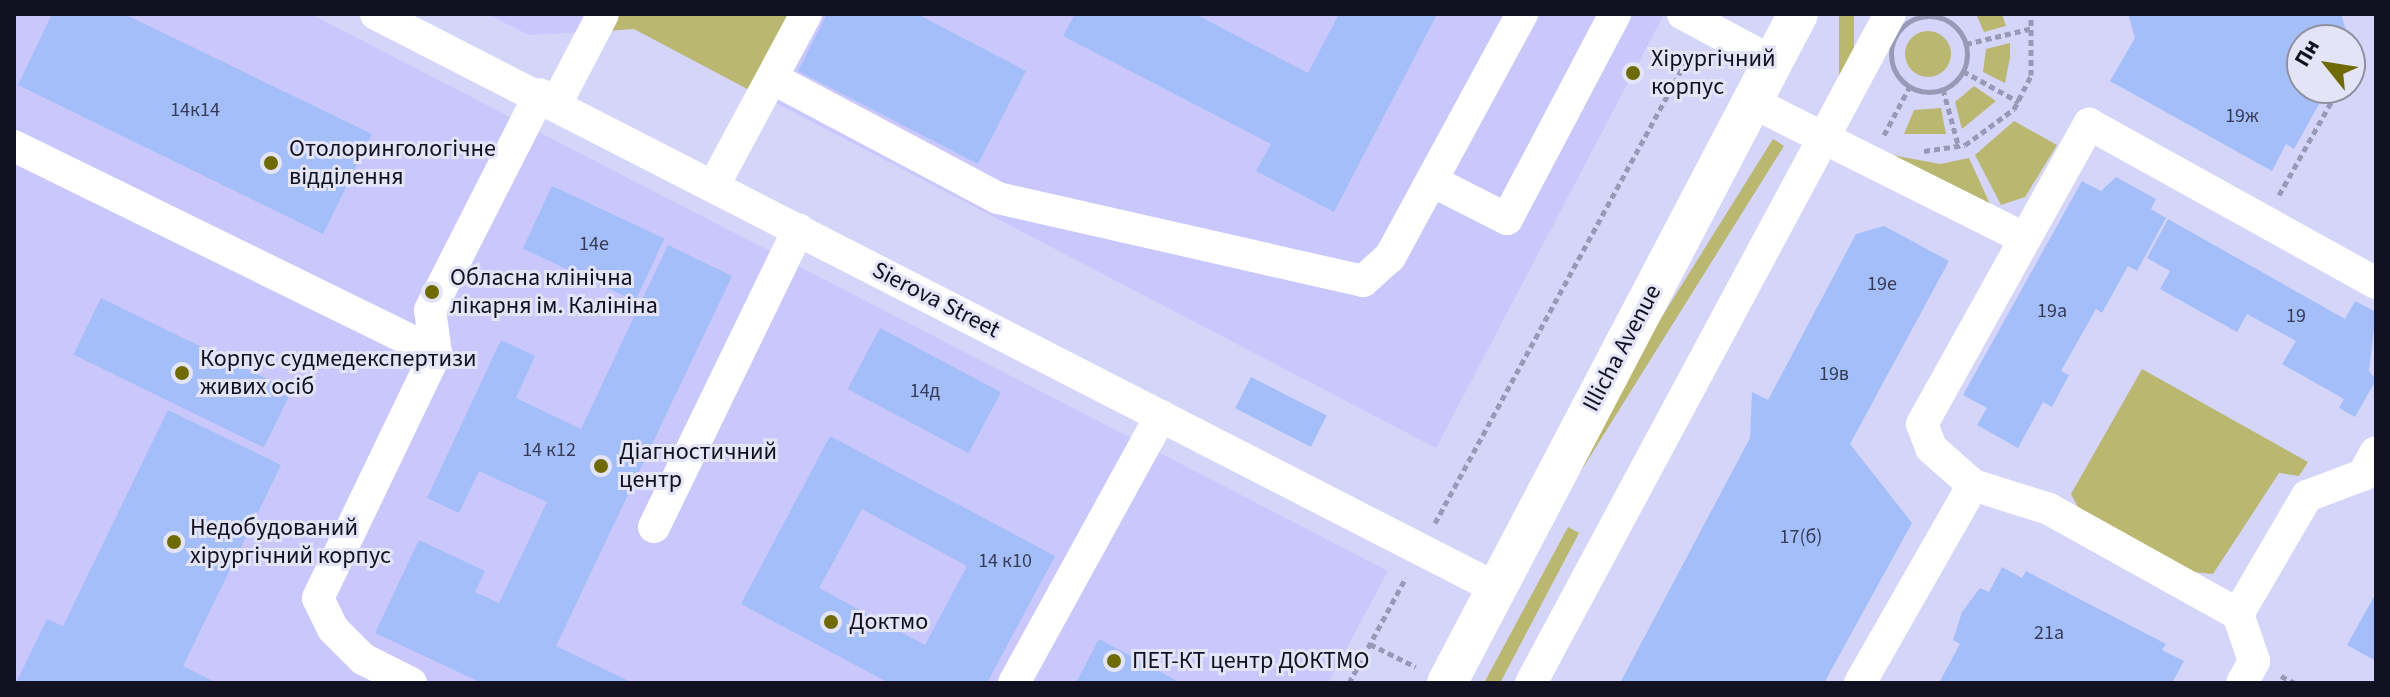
<!DOCTYPE html>
<meta charset="utf-8">
<style>
body{margin:0}
#map{position:relative;width:2390px;height:697px;overflow:hidden;background:#d5d5fa;font-family:"Source Sans 3",sans-serif}
div>[style]{position:absolute}
[style*='--x']{left:calc(var(--x)*1px);top:calc(var(--y)*1px);width:calc(var(--w)*1px);rotate:calc(var(--a)*1deg)}
.built>*{inset:0;background:#c9c7fc}
.green>*{inset:0;background:#bab771;transform-origin:0 0}
.round{border-radius:50%}
.building>*{inset:0;background:#a4bef9;transform-origin:0 0}
.path>*{height:5px;margin-top:-2.5px;transform-origin:0;background:repeating-linear-gradient(90deg,#9999b7 0 6px,transparent 0 10px)}
.path>.ring{margin:-2.5px;padding:0;box-sizing:content-box;background:none;border:5px solid #9999b7;border-radius:50%}
.minor>*{height:32px;margin:-16px;padding:0 16px;transform-origin:16px;border-radius:16px;background:#fff}
.major>*{height:40px;margin:-20px;padding:0 20px;transform-origin:20px;border-radius:20px;background:#fff}
.dots>*{width:22px;height:22px;translate:-50% -50%;box-sizing:border-box;border:4px solid #e4e4f7;border-radius:50%}
span{translate:-50% -50%;white-space:nowrap;text-align:center;line-height:1.15;-webkit-text-stroke:6px #e4e4f7;paint-order:stroke}
.number-label{font-size:20px;color:#363c57}
.number-label span{-webkit-text-stroke-width:0}
.poi-label{font-size:24px;color:#121121}
.left{translate:0 -50%;text-align:left}
.street-label{font-size:24px;color:#121121}
.frame{position:absolute;inset:0;border:16px solid #121121;pointer-events:none}
.north{position:absolute;left:2286px;top:24px;width:80px;height:80px;box-sizing:border-box;background:#e4e4f7;border:2px solid #9090a1;border-radius:50%;rotate:300deg;font-size:22px;font-weight:700;line-height:32px;text-align:center;color:#121121}
.north::after{content:'';display:block;margin:auto;width:28px;height:36px;background:#706a05;clip-path:polygon(50% 0,100% 100%,50% 72%,0 100%)}
</style>
<div id="map">
<div class="built">
<i style="clip-path:polygon(14px 14px,311px 14px,1388px 571px,1328px 683px,14px 683px)"></i>
<i style="clip-path:polygon(487px 14px,1664px 14px,1436px 448px,634px 29px,529px 35px)"></i>
</div>
<div class="green">
<i style="clip-path:polygon(615px 14px,793px 14px,751px 91px,634px 29px,606px 31px)"></i>
<i style="left:1839px;top:14px;width:15px;height:98px"></i>
<i style="clip-path:polygon(1976px 14px,2002px 14px,2006px 26px,1984px 32px)"></i>
<i class="round" style="left:1905px;top:31px;width:46px;height:46px"></i>
<i style="clip-path:polygon(2010px 43px,2010px 57px,2005px 83px,1983px 72px,1986px 49px)"></i>
<i style="clip-path:polygon(1974px 86px,1996px 101px,1962px 129px,1955px 102px)"></i>
<i style="clip-path:polygon(1941px 108px,1946px 134px,1904px 134px,1914px 110px)"></i>
<i style="clip-path:polygon(2014px 121px,2057px 145px,2025px 197px,2001px 205px,1975px 155px)"></i>
<i style="left:1773px;top:139px;width:13px;height:385px;rotate:32deg"></i>
<i style="clip-path:polygon(1887px 154px,1940px 164px,1969px 158px,1990px 204px)"></i>
<i style="clip-path:polygon(2142px 369px,2308px 462px,2299px 476px,2279px 473px,2213px 574px,2193px 572px,2080px 511px,2071px 494px)"></i>
<i style="clip-path:polygon(1568px 527px,1579px 533px,1500px 683px,1484px 683px)"></i>
</div>
<div class="building">
<i style="clip-path:polygon(52px 14px,124px 14px,372px 134px,323px 234px,18px 85px)"></i>
<i style="clip-path:polygon(827px 14px,917px 14px,1026px 71px,978px 164px,798px 71px)"></i>
<i style="clip-path:polygon(1075px 14px,1195px 14px,1308px 73px,1339px 14px,1437px 14px,1334px 212px,1256px 171px,1271px 144px,1063px 36px)"></i>
<i style="clip-path:polygon(2128px 14px,2341px 14px,2349px 40px,2302px 40px,2302px 88px,2328px 88px,2294px 149px,2286px 144px,2272px 171px,2110px 81px,2135px 38px)"></i>
<i style="clip-path:polygon(2116px 177px,2156px 199px,2151px 209px,2166px 218px,2137px 271px,2128px 266px,2102px 313px,2096px 309px,2061px 371px,2069px 375px,2052px 407px,2043px 402px,2018px 448px,1977px 425px,1987px 408px,1963px 395px,2082px 181px,2101px 191px)"></i>
<i style="left:552px;top:186px;width:124px;height:69px;rotate:25deg"></i>
<i style="clip-path:polygon(2168px 219px,2345px 319px,2355px 301px,2376px 312px,2369px 371px,2376px 380px,2355px 417px,2339px 408px,2344px 399px,2282px 364px,2296px 341px,2247px 314px,2237px 332px,2160px 289px,2170px 271px,2147px 258px)"></i>
<i style="clip-path:polygon(1884px 226px,1949px 261px,1850px 444px,1912px 523px,1824px 683px,1620px 683px,1750px 438px,1752px 392px,1768px 400px,1856px 234px)"></i>
<i style="clip-path:polygon(668px 245px,732px 276px,556px 646px,633px 683px,482px 683px,375px 633px,419px 540px,485px 571px,475px 592px,499px 603px,547px 502px,479px 471px,459px 513px,427px 498px,501px 340px,535px 356px,516px 398px,581px 429px)"></i>
<i style="left:101px;top:298px;width:212px;height:63px;rotate:26deg"></i>
<i style="left:880px;top:328px;width:137px;height:69px;rotate:28deg"></i>
<i style="left:1251px;top:377px;width:85px;height:35px;rotate:27deg"></i>
<i style="clip-path:polygon(168px 410px,281px 465px,183px 666px,217px 683px,16px 683px,47px 619px,63px 626px)"></i>
<i style="clip-path:polygon(evenodd,830px 436px,1055px 556px,987px 683px,889px 683px,741px 604px,830px 436px,862px 509px,967px 566px,925px 645px,819px 588px,862px 509px)"></i>
<i style="clip-path:polygon(2002px 567px,2022px 578px,2026px 571px,2166px 644px,2162px 650px,2184px 661px,2172px 683px,1939px 683px,1960px 644px,1953px 640px,1962px 612px,1980px 588px,1989px 592px)"></i>
<i style="clip-path:polygon(2376px 593px,2376px 661px,2347px 645px)"></i>
<i style="clip-path:polygon(1099px 639px,1181px 683px,1076px 683px)"></i>
</div>
<div class="path">
<i class="ring" style="left:1891px;top:16px;width:71px;height:71px"></i>
<i style="--x:1966;--y:44;--w:69;--a:-13.4"></i>
<i style="--x:2350;--y:69;--w:21;--a:-61"></i>
<i style="--x:1963;--y:71;--w:64;--a:29"></i>
<i style="--x:1943;--y:89;--w:61;--a:74.8"></i>
<i style="--x:1884;--y:135;--w:55;--a:-62"></i>
<i style="--x:1924;--y:151;--w:41;--a:-8.3"></i>
<i style="--x:1965;--y:145;--w:61;--a:-36.3"></i>
<i style="--x:2014;--y:109;--w:38;--a:-63"></i>
<i style="--x:2031;--y:75;--w:61;--a:-90"></i>
<i style="--x:2279;--y:195;--w:123;--a:-60.7"></i>
<i style="--x:1435;--y:523;--w:534;--a:-61.47"></i>
<i style="--x:1370;--y:644;--w:51;--a:26.6"></i>
<i style="--x:2281;--y:676;--w:16;--a:27"></i>
<i style="--x:1349;--y:683;--w:120;--a:-61.7"></i>
</div>
<div class="minor">
<i style="--x:376;--y:14;--w:1259;--a:27.14"></i>
<i style="--x:1683;--y:14;--w:102;--a:28.1"></i>
<i style="--x:772;--y:78;--w:256;--a:28"></i>
<i style="--x:998;--y:198;--w:374;--a:12.8"></i>
<i style="--x:1363;--y:281;--w:36;--a:-42"></i>
<i style="--x:1390;--y:257;--w:277;--a:-61.5"></i>
<i style="--x:557;--y:102;--w:99;--a:-62.4"></i>
<i style="--x:1752;--y:102;--w:305;--a:26.6"></i>
<i style="--x:2025;--y:239;--w:132;--a:-60.9"></i>
<i style="--x:2089;--y:124;--w:328;--a:29"></i>
<i style="--x:14;--y:146;--w:470;--a:26.1"></i>
<i style="--x:1432;--y:181;--w:84;--a:26.9"></i>
<i style="--x:1507;--y:219;--w:232;--a:-62.2"></i>
<i style="--x:714;--y:185;--w:194;--a:-61.7"></i>
<i style="--x:2025;--y:239;--w:212;--a:119.1"></i>
<i style="--x:1922;--y:424;--w:26;--a:69"></i>
<i style="--x:1931;--y:448;--w:56;--a:41.4"></i>
<i style="--x:1973;--y:485;--w:80;--a:17.5"></i>
<i style="--x:2049;--y:509;--w:216;--a:29.1"></i>
<i style="--x:654;--y:527;--w:331;--a:-64.1"></i>
<i style="--x:411;--y:683;--w:54;--a:-153.4"></i>
<i style="--x:363;--y:659;--w:42;--a:-135"></i>
<i style="--x:333;--y:629;--w:34;--a:-116"></i>
<i style="--x:318;--y:598;--w:272;--a:-64.3"></i>
<i style="--x:436;--y:353;--w:43;--a:-97.9"></i>
<i style="--x:430;--y:310;--w:242;--a:-63"></i>
<i style="--x:1014;--y:683;--w:305;--a:-61.2"></i>
<i style="--x:1531;--y:683;--w:759;--a:-61.78"></i>
<i style="--x:1860;--y:683;--w:228;--a:-60.3"></i>
<i style="--x:2242;--y:683;--w:25;--a:-61"></i>
<i style="--x:2254;--y:661;--w:50;--a:-108.8"></i>
<i style="--x:2238;--y:614;--w:137;--a:-59.7"></i>
<i style="--x:2307;--y:496;--w:60;--a:-20.6"></i>
<i style="--x:2363;--y:475;--w:26;--a:-61"></i>
</div>
<div class="major">
<i style="--x:1447;--y:683;--w:755;--a:-62.32"></i>
</div>
<div class="dots">
<i style="left:1633px;top:73px;background:#706a05"></i>
<i style="left:271px;top:163px;background:#706a05"></i>
<i style="left:432px;top:292px;background:#706a05"></i>
<i style="left:182px;top:373px;background:#706a05"></i>
<i style="left:601px;top:466px;background:#706a05"></i>
<i style="left:174px;top:542px;background:#706a05"></i>
<i style="left:831px;top:622px;background:#706a05"></i>
<i style="left:1114px;top:661px;background:#706a05"></i>
</div>
<div class="number-label">
<span style="left:195px;top:110px">14к14</span>
<span style="left:2242px;top:116px">19ж</span>
<span style="left:594px;top:244px">14е</span>
<span style="left:1882px;top:284px">19е</span>
<span style="left:2052px;top:311px">19а</span>
<span style="left:2296px;top:316px">19</span>
<span style="left:1834px;top:374px">19в</span>
<span style="left:925px;top:391px">14д</span>
<span style="left:549px;top:450px">14 к12</span>
<span style="left:1801px;top:537px">17(б)</span>
<span style="left:1005px;top:561px">14 к10</span>
<span style="left:2049px;top:633px">21а</span>
</div>
<div class="poi-label">
<span class="left" style="left:1651px;top:73px">Хірургічний<br>корпус</span>
<span class="left" style="left:289px;top:163px">Отолорингологічне<br>відділення</span>
<span class="left" style="left:450px;top:292px">Обласна клінічна<br>лікарня ім. Калініна</span>
<span class="left" style="left:200px;top:373px">Корпус судмедекспертизи<br>живих осіб</span>
<span class="left" style="left:619px;top:466px">Діагностичний<br>центр</span>
<span class="left" style="left:190px;top:542px">Недобудований<br>хірургічний корпус</span>
<span class="left" style="left:849px;top:622px">Доктмо</span>
<span class="left" style="left:1132px;top:661px">ПЕТ-КТ центр ДОКТМО</span>
</div>
<div class="street-label">
<span style="left:936px;top:300px;rotate:27deg">Sierova Street</span>
<span style="left:1622px;top:348px;rotate:-62deg">Illicha Avenue</span>
</div>
<div class="frame"></div>
<div class="north">Пн</div>
</div>
